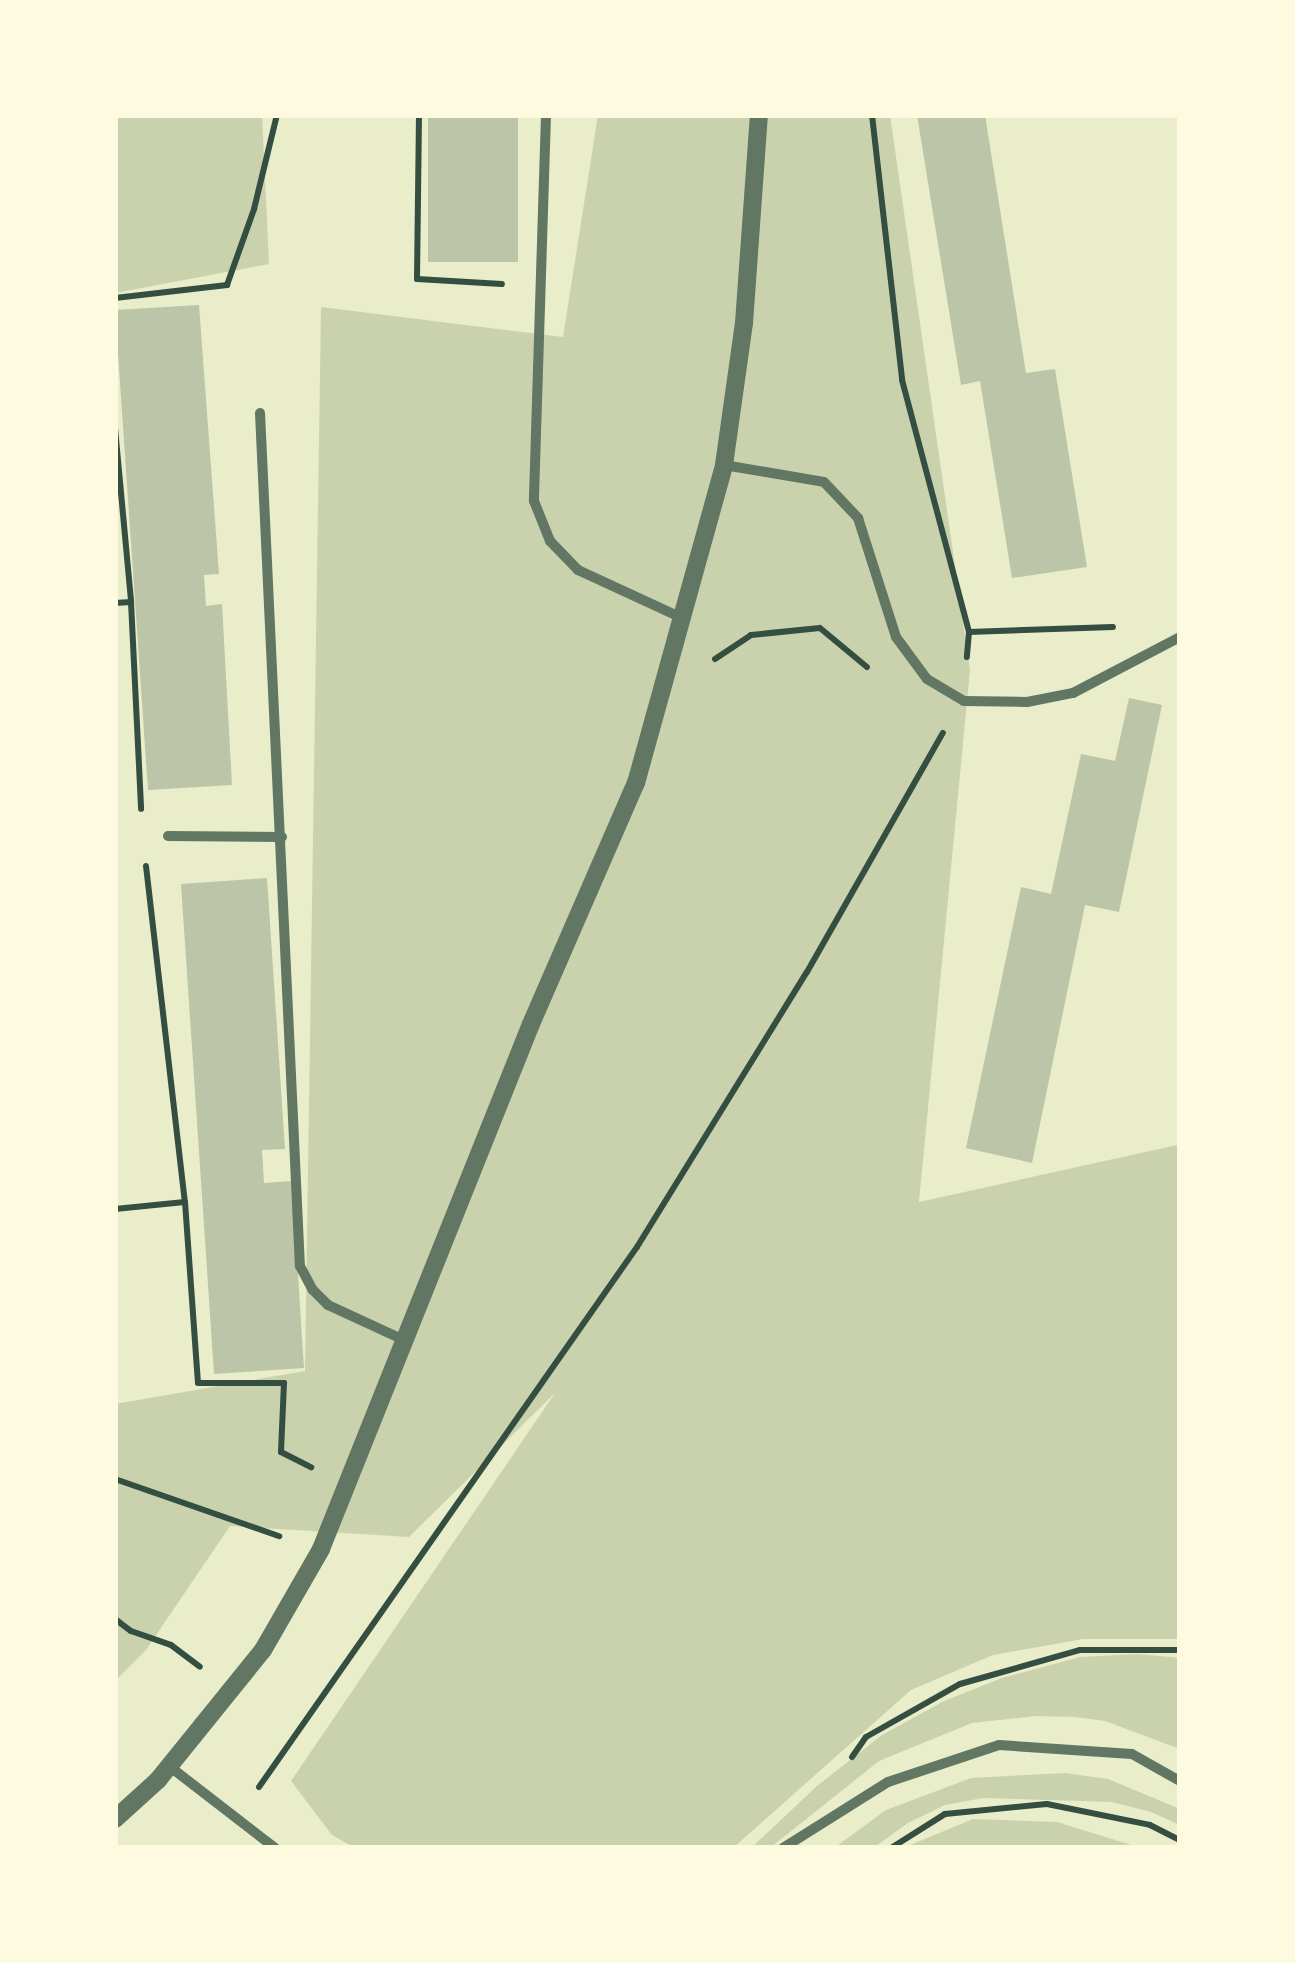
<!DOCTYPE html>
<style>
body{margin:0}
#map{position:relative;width:1295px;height:1963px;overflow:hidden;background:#e9edc9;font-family:"PT Sans Narrow",sans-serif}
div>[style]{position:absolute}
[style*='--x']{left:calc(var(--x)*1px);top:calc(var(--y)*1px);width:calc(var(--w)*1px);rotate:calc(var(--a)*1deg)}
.green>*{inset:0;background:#cad2ad}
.building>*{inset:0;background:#bcc5a7;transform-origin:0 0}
.path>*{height:6px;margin:-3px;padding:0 3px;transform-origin:3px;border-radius:3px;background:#344e41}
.minor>*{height:10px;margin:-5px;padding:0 5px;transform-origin:5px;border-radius:5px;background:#617663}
.tertiary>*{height:18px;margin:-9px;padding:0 9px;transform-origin:9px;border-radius:9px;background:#617663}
span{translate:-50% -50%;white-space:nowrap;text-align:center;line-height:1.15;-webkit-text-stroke:9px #fefae0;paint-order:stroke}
.frame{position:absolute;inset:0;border:118px solid #fefae0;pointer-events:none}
</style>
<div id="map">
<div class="green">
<i style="clip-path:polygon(115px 115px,262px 115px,269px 264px,115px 293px)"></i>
<i style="clip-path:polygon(598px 115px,890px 115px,970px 670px,919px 1202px,1177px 1145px,1180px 1121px,1180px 1639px,1083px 1639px,993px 1655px,911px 1690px,733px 1848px,355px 1848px,332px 1835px,291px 1781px,555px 1393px,409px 1537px,230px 1526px,146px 1650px,115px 1681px,115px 1404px,305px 1371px,321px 307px,563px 337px)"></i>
<i style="clip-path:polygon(1138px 1654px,1180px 1658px,1180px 1749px,1105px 1721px,1075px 1717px,1037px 1716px,972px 1723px,879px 1761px,770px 1848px,751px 1848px,817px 1786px,882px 1735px,944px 1701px,1002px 1678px,1080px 1657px)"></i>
<i style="clip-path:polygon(1065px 1773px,1108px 1779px,1180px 1809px,1180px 1825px,1151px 1812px,1112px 1802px,983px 1798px,945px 1805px,908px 1823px,873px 1848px,834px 1848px,886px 1810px,971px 1778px)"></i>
<i style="clip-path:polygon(973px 1819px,1057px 1822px,1141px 1848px,903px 1848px)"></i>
</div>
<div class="building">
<i style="left:428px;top:115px;width:90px;height:147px"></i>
<i style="clip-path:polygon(917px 115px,985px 115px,1026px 373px,1055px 369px,1087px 567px,1012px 578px,980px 381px,961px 385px)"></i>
<i style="clip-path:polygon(199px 305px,219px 574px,204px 575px,206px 606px,222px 604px,232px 785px,148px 790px,115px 310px)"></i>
<i style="clip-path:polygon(1129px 698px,1162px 705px,1119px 912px,1085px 905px,1032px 1163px,966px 1148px,1021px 887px,1051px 894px,1081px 754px,1115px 761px)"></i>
<i style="clip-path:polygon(267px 878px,285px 1149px,262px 1150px,264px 1183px,292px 1181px,304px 1368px,214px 1374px,181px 884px)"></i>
</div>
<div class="path">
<i style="--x:419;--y:115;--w:164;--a:90.7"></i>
<i style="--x:417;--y:279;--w:85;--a:3.4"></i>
<i style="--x:872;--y:115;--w:267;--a:83.5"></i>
<i style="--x:902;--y:380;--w:261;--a:75.1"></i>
<i style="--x:969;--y:632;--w:25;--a:95"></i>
<i style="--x:115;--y:298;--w:113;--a:-6.6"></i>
<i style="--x:227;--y:285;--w:81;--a:-70.4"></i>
<i style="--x:254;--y:209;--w:97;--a:-76.3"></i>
<i style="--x:115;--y:428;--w:175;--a:84.7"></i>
<i style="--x:131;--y:602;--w:207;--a:87.2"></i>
<i style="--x:115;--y:603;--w:16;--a:-4"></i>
<i style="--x:969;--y:632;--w:144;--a:-2"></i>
<i style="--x:715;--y:659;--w:43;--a:-33.7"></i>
<i style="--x:751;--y:635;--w:69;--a:-5.8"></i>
<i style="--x:820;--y:628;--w:61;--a:39.7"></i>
<i style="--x:146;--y:866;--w:338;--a:83.4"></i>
<i style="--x:185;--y:1202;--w:181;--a:85.9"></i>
<i style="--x:198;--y:1383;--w:86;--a:0"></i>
<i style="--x:284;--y:1383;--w:69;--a:92.5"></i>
<i style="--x:281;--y:1452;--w:34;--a:27"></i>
<i style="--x:115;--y:1209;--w:70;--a:-5.7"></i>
<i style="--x:115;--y:1479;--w:174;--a:19.2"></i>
<i style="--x:115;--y:1619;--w:20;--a:37"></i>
<i style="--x:131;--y:1631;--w:42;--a:19.3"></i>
<i style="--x:171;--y:1645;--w:36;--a:37"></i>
<i style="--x:852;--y:1757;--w:24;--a:-55"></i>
<i style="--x:866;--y:1737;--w:108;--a:-29.4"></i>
<i style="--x:960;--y:1684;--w:125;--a:-15.8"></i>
<i style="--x:1080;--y:1650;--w:100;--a:0"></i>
<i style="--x:259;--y:1787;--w:659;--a:-55.01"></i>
<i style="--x:637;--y:1247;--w:323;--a:-58.3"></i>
<i style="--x:807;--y:972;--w:275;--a:-60.4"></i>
<i style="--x:891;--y:1848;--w:64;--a:-32.2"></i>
<i style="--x:945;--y:1814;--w:102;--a:-5.6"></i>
<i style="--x:1047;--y:1804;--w:105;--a:11.5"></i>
<i style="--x:1150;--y:1825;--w:34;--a:27"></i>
</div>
<div class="minor">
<i style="--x:546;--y:115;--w:386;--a:91.8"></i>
<i style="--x:534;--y:501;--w:43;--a:68.2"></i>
<i style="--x:550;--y:541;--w:40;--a:46"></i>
<i style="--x:578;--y:570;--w:117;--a:24.8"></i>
<i style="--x:260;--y:413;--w:854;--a:87.32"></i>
<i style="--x:300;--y:1266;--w:27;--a:62"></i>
<i style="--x:313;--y:1290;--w:21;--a:45"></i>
<i style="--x:328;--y:1305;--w:86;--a:24.8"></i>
<i style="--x:724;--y:465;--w:101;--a:9.6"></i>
<i style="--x:824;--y:482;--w:50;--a:46.6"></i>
<i style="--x:858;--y:518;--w:125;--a:72.3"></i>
<i style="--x:896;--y:637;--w:52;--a:53.6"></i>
<i style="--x:927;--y:679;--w:43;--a:30.7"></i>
<i style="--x:964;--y:701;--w:63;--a:0.9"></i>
<i style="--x:1027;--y:702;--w:47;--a:-11.1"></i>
<i style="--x:1073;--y:693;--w:121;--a:-27.6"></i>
<i style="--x:168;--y:836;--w:114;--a:0.5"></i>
<i style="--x:169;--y:1766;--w:134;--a:37.7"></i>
<i style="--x:783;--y:1848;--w:124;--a:-32.2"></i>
<i style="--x:888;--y:1782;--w:117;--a:-18.4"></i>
<i style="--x:999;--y:1745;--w:133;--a:3.9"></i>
<i style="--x:1132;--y:1754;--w:55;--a:29.4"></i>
</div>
<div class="tertiary">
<i style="--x:115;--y:1819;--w:58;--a:-42.2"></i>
<i style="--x:158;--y:1780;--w:167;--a:-51.1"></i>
<i style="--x:263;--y:1650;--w:116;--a:-60.1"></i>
<i style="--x:321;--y:1549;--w:565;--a:-68.2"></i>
<i style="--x:531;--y:1024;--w:263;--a:-66.5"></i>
<i style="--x:636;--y:783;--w:330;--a:-74.5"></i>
<i style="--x:724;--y:465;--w:143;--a:-82"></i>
<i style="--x:744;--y:323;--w:209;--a:-85.9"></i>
</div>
<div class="frame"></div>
</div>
